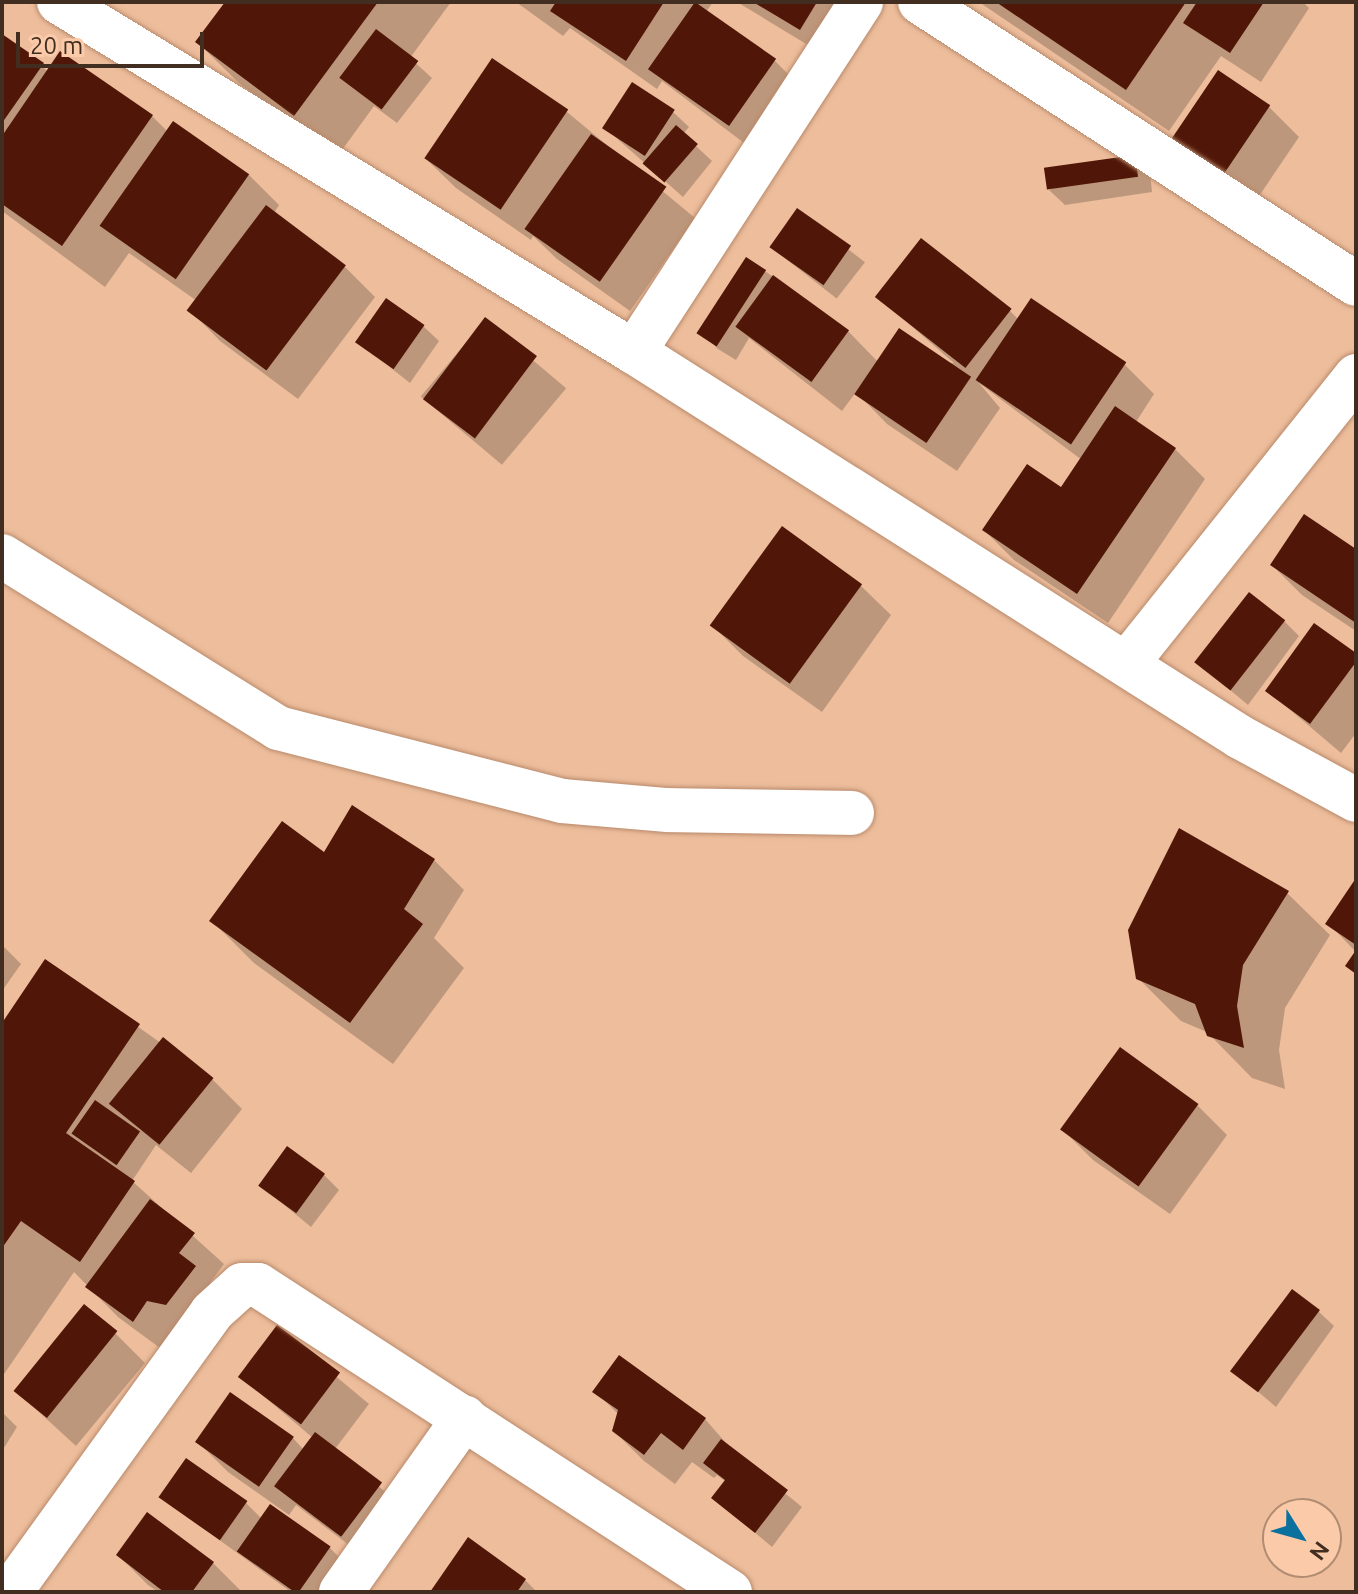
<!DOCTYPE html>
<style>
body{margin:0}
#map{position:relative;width:1358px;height:1594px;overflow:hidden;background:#edbd9c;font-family:Ubuntu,sans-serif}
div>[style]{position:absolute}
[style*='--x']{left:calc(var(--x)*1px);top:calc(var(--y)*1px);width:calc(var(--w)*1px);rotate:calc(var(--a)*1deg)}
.shadow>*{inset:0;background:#0003;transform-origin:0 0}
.building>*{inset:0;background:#501607;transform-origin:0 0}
.roads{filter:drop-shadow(0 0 2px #b88a6b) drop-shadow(0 0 2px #b88a6b)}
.street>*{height:44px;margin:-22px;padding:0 22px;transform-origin:22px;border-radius:22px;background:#fff}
span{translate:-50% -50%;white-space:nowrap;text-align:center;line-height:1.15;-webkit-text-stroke:8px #facaa9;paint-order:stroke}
.frame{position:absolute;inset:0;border:4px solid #412e21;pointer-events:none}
.north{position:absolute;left:1262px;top:1498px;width:80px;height:80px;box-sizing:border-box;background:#facaa9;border:2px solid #b08c73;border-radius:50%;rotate:127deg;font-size:22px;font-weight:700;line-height:32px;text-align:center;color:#412e21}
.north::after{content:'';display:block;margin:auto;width:28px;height:36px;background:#0a709d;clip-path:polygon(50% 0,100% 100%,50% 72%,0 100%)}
.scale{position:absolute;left:16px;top:32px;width:188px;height:36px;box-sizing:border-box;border:4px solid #412e21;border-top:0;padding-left:10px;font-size:24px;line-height:28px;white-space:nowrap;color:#412e21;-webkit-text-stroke:6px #facaa9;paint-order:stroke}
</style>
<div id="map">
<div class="shadow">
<i style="clip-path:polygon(227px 2px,451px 2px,410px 58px,432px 78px,397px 123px,374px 106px,337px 157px,240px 84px,197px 42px)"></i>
<i style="clip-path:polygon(516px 2px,713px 2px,706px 12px,775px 61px,805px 91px,760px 155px,662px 81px,657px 89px,570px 28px,563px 36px)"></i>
<i style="clip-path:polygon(737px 2px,852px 2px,831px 59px)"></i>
<i style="clip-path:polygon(979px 2px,1303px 2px,1309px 8px,1261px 82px,1221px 56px,1169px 131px)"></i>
<i style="clip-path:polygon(2px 37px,49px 72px,152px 116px,168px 132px,249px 175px,279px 205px,274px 213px,345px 267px,375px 297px,298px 399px,220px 341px,190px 310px,197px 301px,129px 253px,105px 287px,2px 211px)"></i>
<i style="clip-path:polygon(1219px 72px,1269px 107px,1299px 137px,1255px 202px,1204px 168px)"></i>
<i style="clip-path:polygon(567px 112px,695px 218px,630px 311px,557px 259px,533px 236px,531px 240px,456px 188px,425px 158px)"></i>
<i style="clip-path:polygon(673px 112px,689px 127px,683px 134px,712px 161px,683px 197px,604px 127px)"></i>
<i style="clip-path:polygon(1134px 158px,1150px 173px,1152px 192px,1065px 205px,1049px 190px)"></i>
<i style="left:798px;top:210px;width:85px;height:46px;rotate:38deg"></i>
<i style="clip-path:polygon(765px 271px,848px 331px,878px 362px,954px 363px,878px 297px,1010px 311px,1019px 320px,1124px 364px,1154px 394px,1136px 422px,1175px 449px,1205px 479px,1108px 623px,1014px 560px,984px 530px,1061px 490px,1082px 460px,979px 383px,1000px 408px,957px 471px,887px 424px,856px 392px,842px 411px,749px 338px,736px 360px,718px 349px,703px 334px)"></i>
<i style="left:485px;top:320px;width:106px;height:100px;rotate:40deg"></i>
<i style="clip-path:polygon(423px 326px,439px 341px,410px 383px,358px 342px)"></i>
<i style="clip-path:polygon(1356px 552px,1356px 631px,1302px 595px,1272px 565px)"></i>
<i style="clip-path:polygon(860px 585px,891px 615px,822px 712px,743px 656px,713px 626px)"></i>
<i style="clip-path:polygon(1284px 621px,1299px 636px,1248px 705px,1198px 663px)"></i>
<i style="clip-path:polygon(1356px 656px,1356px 733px,1341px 753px,1268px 691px)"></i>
<i style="clip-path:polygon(434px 860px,464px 890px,434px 938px,464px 968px,393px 1064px,254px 963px,212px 921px)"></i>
<i style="clip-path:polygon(1356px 882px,1356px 952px,1328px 923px)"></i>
<i style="clip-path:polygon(1287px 893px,1330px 935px,1285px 1008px,1279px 1050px,1285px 1089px,1252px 1078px,1207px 1032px,1181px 1021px,1138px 978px)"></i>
<i style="clip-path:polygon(2px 945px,21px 964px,2px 991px)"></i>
<i style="clip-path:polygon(46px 962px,212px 1079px,242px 1109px,191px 1173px,156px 1145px,132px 1181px,224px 1264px,210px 1283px,225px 1298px,164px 1351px,118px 1317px,74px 1272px,2px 1377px,2px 1026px)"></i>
<i style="clip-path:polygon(1121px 1050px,1197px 1105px,1227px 1135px,1170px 1214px,1093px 1160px,1063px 1130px)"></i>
<i style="clip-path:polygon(324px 1175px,339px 1190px,311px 1227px,260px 1185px)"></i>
<i style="clip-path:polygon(1318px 1311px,1334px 1326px,1276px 1407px,1236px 1373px)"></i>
<i style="clip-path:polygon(278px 1328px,369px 1404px,335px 1449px,411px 1514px,374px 1564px,296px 1505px,289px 1515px,228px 1472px,198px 1442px,292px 1437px,304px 1450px,313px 1438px,241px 1377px)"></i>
<i style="clip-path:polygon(115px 1333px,145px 1363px,76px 1446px,15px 1390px)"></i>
<i style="clip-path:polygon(595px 1391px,705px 1419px,733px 1451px,802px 1507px,772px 1547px,714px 1498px,726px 1482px,717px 1475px,714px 1478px,692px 1462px,675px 1484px,644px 1461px,614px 1431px,619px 1415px)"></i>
<i style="clip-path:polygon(2px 1412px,17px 1427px,2px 1451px)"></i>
<i style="clip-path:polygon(160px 1497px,246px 1503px,262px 1519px,329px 1547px,344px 1562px,324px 1592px,291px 1592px)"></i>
<i style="clip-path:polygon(147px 1515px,213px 1563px,242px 1592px,158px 1592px,148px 1585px,118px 1555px)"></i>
<i style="clip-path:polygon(525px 1580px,537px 1592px,433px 1592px)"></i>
</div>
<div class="building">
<i style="clip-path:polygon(225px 2px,378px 2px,294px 116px,195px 42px)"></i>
<i style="clip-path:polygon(556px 2px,664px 2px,626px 61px,550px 11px)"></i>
<i style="left:695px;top:2px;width:99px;height:82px;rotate:35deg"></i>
<i style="clip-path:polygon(753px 2px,817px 2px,800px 30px)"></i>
<i style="clip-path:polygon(996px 2px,1186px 2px,1126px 90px)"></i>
<i style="clip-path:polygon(1197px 2px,1264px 2px,1230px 53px,1183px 23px)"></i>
<i style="left:376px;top:29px;width:53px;height:61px;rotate:37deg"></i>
<i style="clip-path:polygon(2px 34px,44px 63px,2px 123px)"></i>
<i style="clip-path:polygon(60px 51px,153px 115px,62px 246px,2px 204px,2px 136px)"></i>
<i style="left:492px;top:58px;width:92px;height:121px;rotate:34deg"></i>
<i style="left:1218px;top:70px;width:63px;height:83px;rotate:34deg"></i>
<i style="left:632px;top:82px;width:51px;height:55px;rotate:33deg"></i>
<i style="left:173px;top:121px;width:93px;height:128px;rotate:35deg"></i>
<i style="left:676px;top:125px;width:29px;height:51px;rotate:41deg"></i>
<i style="left:591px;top:134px;width:92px;height:116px;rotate:35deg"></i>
<i style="left:1135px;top:155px;width:22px;height:92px;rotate:82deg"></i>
<i style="left:266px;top:205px;width:100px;height:132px;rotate:37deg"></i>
<i style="left:797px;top:208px;width:66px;height:48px;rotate:35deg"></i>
<i style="left:921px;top:238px;width:115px;height:75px;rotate:38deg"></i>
<i style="left:746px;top:257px;width:24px;height:91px;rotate:33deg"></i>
<i style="left:773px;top:275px;width:94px;height:64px;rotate:36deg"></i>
<i style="left:386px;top:298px;width:47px;height:54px;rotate:35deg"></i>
<i style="left:1031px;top:298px;width:115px;height:99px;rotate:34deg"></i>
<i style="left:485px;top:317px;width:65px;height:103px;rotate:37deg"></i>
<i style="left:899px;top:328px;width:87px;height:80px;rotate:34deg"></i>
<i style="clip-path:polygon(1115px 406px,1176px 448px,1077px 594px,982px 530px,1027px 464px,1061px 487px)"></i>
<i style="clip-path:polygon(1304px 514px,1356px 549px,1356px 623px,1270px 565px)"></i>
<i style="left:782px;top:526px;width:99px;height:123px;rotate:36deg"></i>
<i style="left:1249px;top:592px;width:46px;height:89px;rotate:38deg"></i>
<i style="clip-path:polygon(1314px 623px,1356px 653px,1356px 662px,1310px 724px,1265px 691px)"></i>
<i style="clip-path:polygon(352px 805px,435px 859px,404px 909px,423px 924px,350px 1023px,209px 921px,282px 821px,324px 852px)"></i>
<i style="clip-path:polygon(1179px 828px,1289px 891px,1243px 965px,1237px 1006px,1244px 1048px,1207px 1036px,1195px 1004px,1136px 979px,1128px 930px)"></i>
<i style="clip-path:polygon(1356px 878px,1356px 945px,1325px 924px)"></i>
<i style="clip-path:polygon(1356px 950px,1356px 974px,1345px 966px)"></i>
<i style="clip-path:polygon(45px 959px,140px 1024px,66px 1133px,135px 1181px,80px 1262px,21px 1221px,2px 1248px,2px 1023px)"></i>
<i style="left:163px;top:1037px;width:65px;height:86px;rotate:39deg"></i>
<i style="left:1120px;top:1047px;width:97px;height:102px;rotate:36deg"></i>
<i style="left:95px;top:1100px;width:55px;height:41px;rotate:35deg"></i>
<i style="left:287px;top:1146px;width:47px;height:49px;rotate:36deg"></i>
<i style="clip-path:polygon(150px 1199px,195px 1233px,179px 1253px,196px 1266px,166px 1305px,147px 1301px,133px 1322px,85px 1287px)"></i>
<i style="left:1292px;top:1289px;width:35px;height:103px;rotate:37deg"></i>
<i style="left:84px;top:1304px;width:43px;height:112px;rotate:39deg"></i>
<i style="left:277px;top:1325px;width:79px;height:65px;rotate:37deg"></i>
<i style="clip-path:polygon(619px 1355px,706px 1418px,683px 1450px,661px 1433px,644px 1455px,612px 1431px,618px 1410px,592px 1392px)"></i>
<i style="left:230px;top:1392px;width:78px;height:61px;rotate:35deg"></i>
<i style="left:315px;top:1432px;width:84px;height:68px;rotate:37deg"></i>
<i style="clip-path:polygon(721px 1439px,788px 1490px,755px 1533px,711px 1498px,725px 1480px,703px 1463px)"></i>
<i style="left:186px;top:1458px;width:75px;height:48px;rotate:35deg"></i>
<i style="left:270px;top:1504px;width:74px;height:58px;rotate:35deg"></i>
<i style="clip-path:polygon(147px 1512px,214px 1562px,192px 1592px,164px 1592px,116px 1555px)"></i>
<i style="clip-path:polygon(468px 1537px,526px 1579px,517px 1592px,430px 1592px)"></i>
</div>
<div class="roads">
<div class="street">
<i style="--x:59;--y:2;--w:673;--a:31.33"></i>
<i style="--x:634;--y:352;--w:718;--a:32.43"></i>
<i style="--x:1240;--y:737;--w:132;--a:28.5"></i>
<i style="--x:920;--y:2;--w:519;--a:32.89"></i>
<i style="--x:634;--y:352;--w:417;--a:-57"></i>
<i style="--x:2;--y:556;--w:325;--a:31.9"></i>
<i style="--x:278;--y:728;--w:293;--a:14.4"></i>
<i style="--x:562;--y:801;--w:106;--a:4.9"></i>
<i style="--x:668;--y:810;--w:184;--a:0.9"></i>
<i style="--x:1128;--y:662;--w:366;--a:-51.4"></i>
<i style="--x:19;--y:1580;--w:330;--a:-54.2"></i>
<i style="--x:212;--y:1312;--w:40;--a:-42"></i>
<i style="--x:242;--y:1285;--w:16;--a:0"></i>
<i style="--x:258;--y:1285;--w:563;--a:33.04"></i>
<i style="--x:341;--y:1592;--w:214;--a:-54.7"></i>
</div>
</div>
<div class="frame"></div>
<div class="north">N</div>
<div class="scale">20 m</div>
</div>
